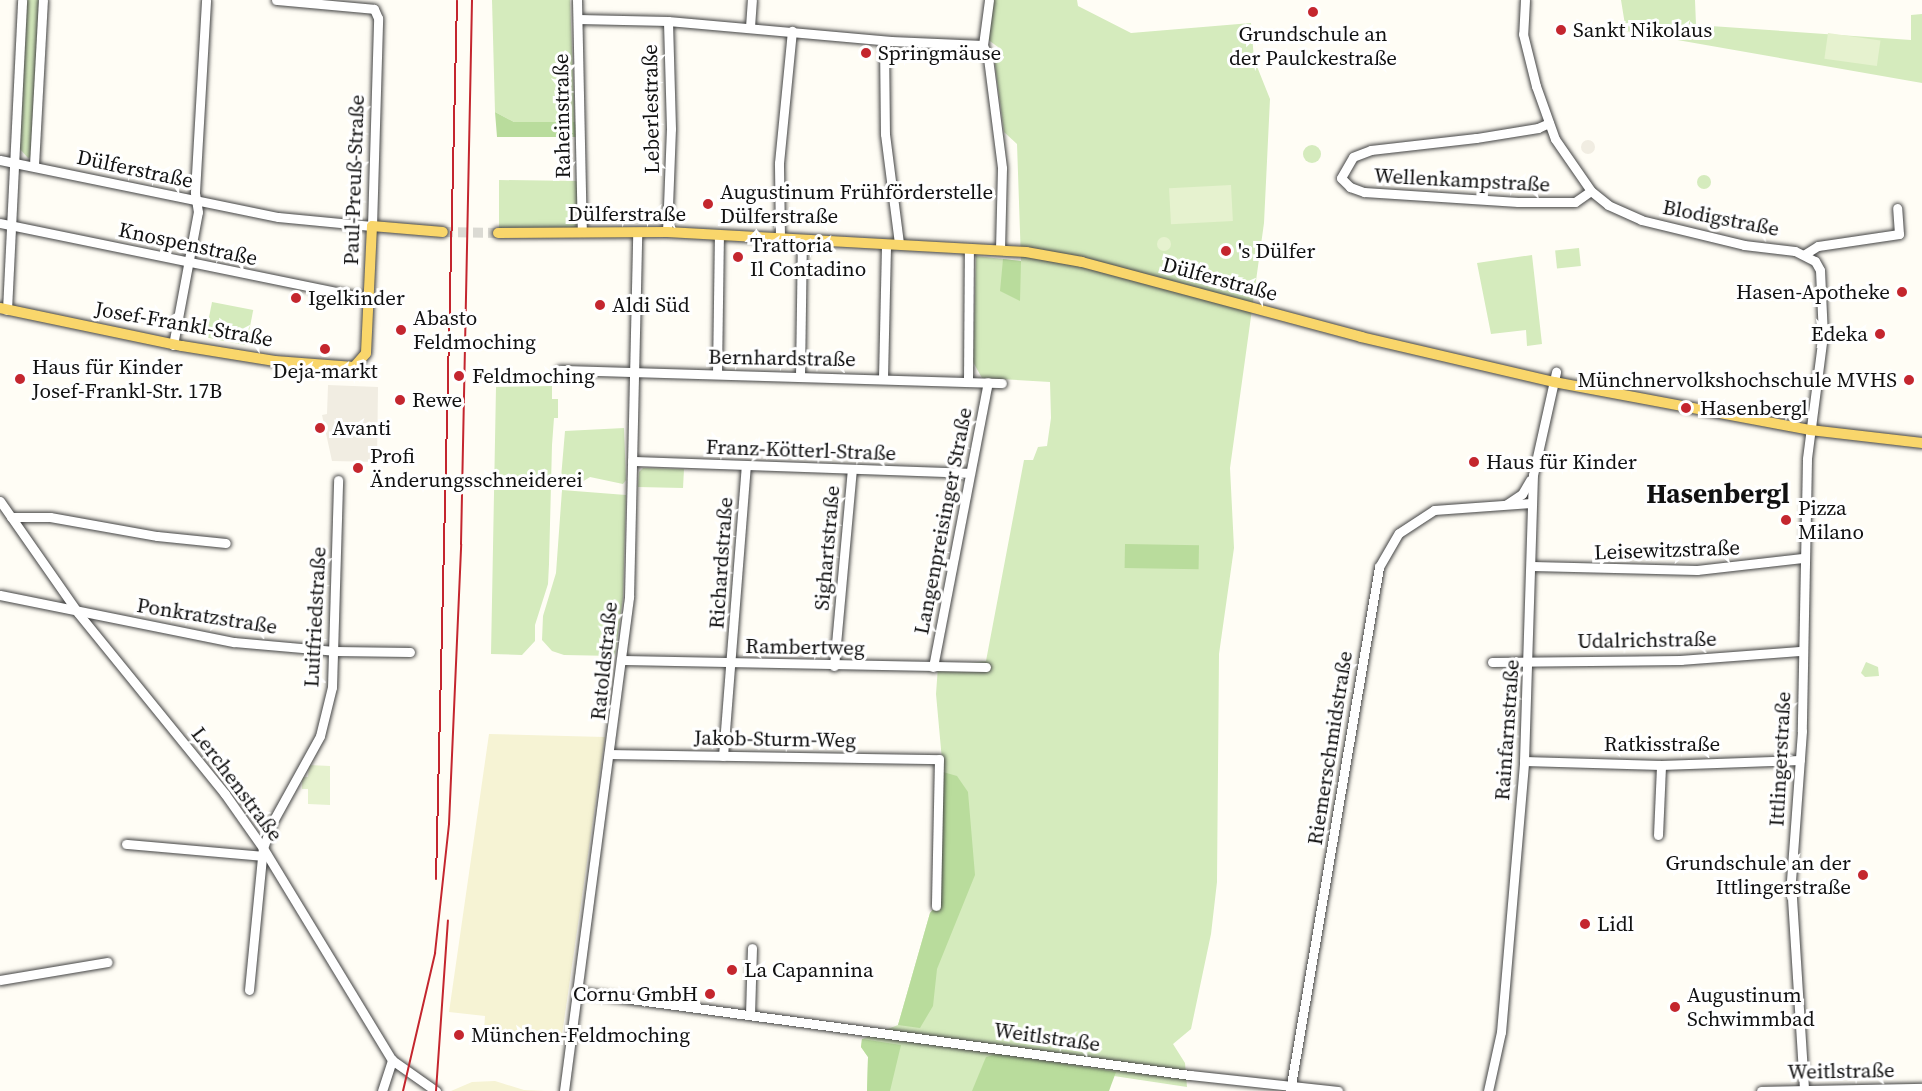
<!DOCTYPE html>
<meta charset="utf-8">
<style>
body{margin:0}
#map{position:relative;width:1922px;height:1091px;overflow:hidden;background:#fffdf5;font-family:"Source Serif 4",serif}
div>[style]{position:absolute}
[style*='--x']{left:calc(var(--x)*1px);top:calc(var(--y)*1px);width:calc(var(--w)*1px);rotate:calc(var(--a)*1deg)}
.farmland>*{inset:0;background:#f6f3d4}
.green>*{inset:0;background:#d5ebbd;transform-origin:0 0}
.round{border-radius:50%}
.forest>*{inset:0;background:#b9dc9c;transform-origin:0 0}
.pitch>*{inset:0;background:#e6f2cf;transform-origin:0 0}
.plaza>*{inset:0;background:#f1ede2}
.major-tunnel>*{height:10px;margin-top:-5px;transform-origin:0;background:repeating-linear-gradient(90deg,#dbdad3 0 10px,transparent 0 15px)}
.roads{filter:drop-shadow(0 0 2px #444) drop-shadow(0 0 2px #444)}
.minor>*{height:9px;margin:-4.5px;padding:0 4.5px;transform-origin:4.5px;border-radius:4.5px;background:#fff}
.major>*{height:10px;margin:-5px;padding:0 5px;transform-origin:5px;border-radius:5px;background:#f9d66b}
.rail>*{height:2px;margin:-1px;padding:0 1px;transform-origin:1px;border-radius:1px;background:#c4262e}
.dots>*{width:16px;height:16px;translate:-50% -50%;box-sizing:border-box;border:3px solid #fff;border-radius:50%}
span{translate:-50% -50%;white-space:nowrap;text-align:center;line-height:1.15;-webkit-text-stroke:6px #fff;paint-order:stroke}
.poi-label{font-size:21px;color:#111}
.left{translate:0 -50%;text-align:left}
.right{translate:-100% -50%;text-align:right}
.street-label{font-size:21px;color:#111}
.district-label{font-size:27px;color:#111;font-weight:700}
</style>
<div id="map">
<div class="farmland">
<i style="clip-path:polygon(489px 734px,605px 737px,562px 1035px,549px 1045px,483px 1044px,485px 1016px,449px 1012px)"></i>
<i style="clip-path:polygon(495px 1081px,524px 1090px,545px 1091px,451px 1091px,472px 1082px)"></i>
</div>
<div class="green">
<i style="clip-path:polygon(25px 0,40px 0,33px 156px,28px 158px,20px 149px)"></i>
<i style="clip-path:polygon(492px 0,570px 0,575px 122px,514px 122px,495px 112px)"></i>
<i style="clip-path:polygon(993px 0,1077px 0,1078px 6px,1131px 33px,1251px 23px,1254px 59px,1270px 99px,1264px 223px,1230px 468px,1234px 548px,1219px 654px,1217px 882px,1211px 934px,1191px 1029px,1173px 1044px,1185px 1063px,1187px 1087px,994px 1058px,985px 1091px,867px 1091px,868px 1057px,861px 1047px,862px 1039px,898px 1025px,930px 913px,939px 903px,943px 771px,936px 694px,938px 666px,986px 661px,1024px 460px,1033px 460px,1038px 447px,1047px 446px,1051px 418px,1050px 382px,982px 378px,973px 362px,976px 256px,1021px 261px,1017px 144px,1004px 132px,993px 50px,998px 47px,987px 39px)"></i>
<i style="clip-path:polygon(1621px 0,1695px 0,1696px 25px,1911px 40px,1911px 15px,1922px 14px,1922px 83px,1626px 31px)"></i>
<i class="round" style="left:1303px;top:145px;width:18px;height:18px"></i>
<i class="round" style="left:1697px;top:175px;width:14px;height:14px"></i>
<i style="clip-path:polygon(499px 180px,578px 181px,579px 219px,575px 228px,499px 230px)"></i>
<i style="left:1579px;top:248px;width:18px;height:24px;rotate:84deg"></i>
<i style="clip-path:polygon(1532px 255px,1542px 344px,1527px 346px,1526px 330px,1491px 334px,1477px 263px)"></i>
<i style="left:212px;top:302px;width:42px;height:36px;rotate:11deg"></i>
<i style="clip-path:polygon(552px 386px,552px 399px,558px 399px,558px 418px,554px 418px,552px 445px,549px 564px,548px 584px,535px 625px,535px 641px,522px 655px,491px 654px,496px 387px)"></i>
<i style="clip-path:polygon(624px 428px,626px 480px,623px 484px,590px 477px,582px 482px,571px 479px,571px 484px,561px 478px,565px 431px)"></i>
<i style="clip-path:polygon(643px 468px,684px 469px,683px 488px,638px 487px,639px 472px)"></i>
<i style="clip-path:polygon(562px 490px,626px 495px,623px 598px,615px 656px,564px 655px,552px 651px,542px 640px,543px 616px,556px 573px)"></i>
<i style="clip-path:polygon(1866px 662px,1878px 667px,1879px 676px,1865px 677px,1861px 673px)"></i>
</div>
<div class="forest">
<i style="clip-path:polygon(495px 112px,514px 122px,575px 122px,579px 137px,497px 137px)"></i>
<i style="clip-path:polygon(1003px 259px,1021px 261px,1020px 301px,1000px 291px)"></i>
<i style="left:1125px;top:544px;width:74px;height:24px;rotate:1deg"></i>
<i style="clip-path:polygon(943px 772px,957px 776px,968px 792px,975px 875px,937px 969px,933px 1006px,920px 1028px,898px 1025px,930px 913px,939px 903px)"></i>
<i style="clip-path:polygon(862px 1039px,901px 1045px,890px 1091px,867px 1091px,868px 1057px,861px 1047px)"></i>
<i style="clip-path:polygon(997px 1054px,1116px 1072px,1109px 1091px,972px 1091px,986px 1057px)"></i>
</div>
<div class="pitch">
<i style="left:1828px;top:33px;width:53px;height:26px;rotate:8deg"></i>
<i style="left:1231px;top:185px;width:36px;height:62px;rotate:87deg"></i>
<i class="round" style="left:1157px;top:237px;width:14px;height:14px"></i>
<i style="clip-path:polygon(309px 765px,330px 766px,330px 805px,308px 804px,308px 789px,302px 789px,302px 777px,308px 777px)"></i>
</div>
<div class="plaza">
<i class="round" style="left:1581px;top:140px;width:14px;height:14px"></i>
<i style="clip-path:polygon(328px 385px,378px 387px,377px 462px,332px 461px,322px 415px,327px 414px)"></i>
</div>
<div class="major-tunnel">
<i style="--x:443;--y:232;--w:55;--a:1"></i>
</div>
<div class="roads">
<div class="minor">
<i style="--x:276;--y:0;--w:98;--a:5.2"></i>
<i style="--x:577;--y:0;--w:232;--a:88.8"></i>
<i style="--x:989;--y:0;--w:45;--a:97.6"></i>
<i style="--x:983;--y:45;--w:14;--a:69"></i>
<i style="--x:988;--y:58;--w:111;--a:82.7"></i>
<i style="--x:1002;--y:168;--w:82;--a:91.4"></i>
<i style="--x:1525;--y:0;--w:34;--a:93"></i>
<i style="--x:1523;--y:34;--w:54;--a:76"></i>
<i style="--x:1536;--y:86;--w:56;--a:70.3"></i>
<i style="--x:1555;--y:139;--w:63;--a:55.3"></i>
<i style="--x:1591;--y:191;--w:22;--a:39"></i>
<i style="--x:1608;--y:205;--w:36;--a:24"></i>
<i style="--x:1641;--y:220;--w:106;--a:13.6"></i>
<i style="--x:1744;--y:245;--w:51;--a:6.7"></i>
<i style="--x:1795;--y:251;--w:22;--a:27"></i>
<i style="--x:1815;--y:261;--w:10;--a:61"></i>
<i style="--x:1820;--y:270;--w:65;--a:87.4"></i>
<i style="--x:1823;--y:335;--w:125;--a:97.4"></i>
<i style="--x:1807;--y:459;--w:272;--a:91.1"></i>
<i style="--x:1802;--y:731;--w:151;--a:94.2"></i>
<i style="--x:1791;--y:882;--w:209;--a:86.4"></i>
<i style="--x:578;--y:19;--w:90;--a:1.3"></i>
<i style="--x:668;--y:21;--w:224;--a:5.1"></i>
<i style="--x:891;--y:41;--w:92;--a:2.5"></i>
<i style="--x:750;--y:27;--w:27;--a:-86"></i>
<i style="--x:884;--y:41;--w:93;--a:89.4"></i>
<i style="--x:885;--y:134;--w:111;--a:82.7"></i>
<i style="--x:1549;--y:123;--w:12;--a:156"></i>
<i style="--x:1538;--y:128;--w:63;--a:170.8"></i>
<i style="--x:1476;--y:138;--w:106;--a:173.5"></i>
<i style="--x:1371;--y:150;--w:19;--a:159"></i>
<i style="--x:1353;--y:157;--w:24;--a:120"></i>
<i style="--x:1341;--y:178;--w:13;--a:45"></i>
<i style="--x:1350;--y:187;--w:15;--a:20"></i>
<i style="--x:1364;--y:192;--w:154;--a:3.7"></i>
<i style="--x:1518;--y:202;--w:57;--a:0"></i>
<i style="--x:1575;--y:202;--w:19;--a:-35"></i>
<i style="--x:0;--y:160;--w:284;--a:11.6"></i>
<i style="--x:278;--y:217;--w:94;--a:5.5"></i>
<i style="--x:372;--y:226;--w:208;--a:-88.3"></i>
<i style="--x:378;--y:18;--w:10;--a:-114"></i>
<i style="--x:34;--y:165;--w:165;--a:-86.9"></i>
<i style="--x:0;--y:223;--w:377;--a:11.6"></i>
<i style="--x:667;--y:232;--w:103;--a:-87.8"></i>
<i style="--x:671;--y:129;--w:108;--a:-91.6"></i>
<i style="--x:780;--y:238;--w:75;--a:-90.8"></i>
<i style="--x:779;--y:163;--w:133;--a:-84.4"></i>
<i style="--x:1805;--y:254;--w:15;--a:-32"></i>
<i style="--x:1818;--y:246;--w:82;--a:-8.4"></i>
<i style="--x:1899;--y:234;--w:26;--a:-94"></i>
<i style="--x:7;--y:310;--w:310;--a:-87.2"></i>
<i style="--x:173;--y:345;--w:135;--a:-79.4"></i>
<i style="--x:198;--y:212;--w:20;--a:-99"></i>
<i style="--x:195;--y:192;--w:192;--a:-86.7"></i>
<i style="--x:560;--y:370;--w:442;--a:1.7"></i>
<i style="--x:717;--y:374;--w:139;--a:-89.2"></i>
<i style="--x:800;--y:377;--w:137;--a:-89.2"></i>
<i style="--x:883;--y:378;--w:134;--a:-88.7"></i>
<i style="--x:968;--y:380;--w:132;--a:-89.6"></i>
<i style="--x:632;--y:461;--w:337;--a:2"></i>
<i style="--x:0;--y:501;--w:136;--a:55.1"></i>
<i style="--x:78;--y:613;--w:233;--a:50.9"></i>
<i style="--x:225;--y:794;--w:66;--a:54.9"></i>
<i style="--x:263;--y:848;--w:248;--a:58.7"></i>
<i style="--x:392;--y:1060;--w:54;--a:35.2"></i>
<i style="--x:1507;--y:504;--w:18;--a:-34"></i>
<i style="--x:1522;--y:494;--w:16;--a:-60"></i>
<i style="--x:11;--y:517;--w:39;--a:0"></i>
<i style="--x:50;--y:517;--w:109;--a:10.1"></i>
<i style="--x:157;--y:536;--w:69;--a:5.8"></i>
<i style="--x:1532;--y:566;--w:165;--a:1.4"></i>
<i style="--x:1697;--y:570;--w:106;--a:-6.5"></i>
<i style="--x:0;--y:595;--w:239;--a:11.4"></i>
<i style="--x:234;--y:642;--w:100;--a:5.1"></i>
<i style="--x:334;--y:651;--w:76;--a:0.8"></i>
<i style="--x:623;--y:660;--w:363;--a:1.1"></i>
<i style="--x:1492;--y:662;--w:189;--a:-0.6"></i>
<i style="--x:1681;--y:660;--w:121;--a:-4.3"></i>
<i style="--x:834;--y:666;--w:197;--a:-84.8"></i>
<i style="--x:933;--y:667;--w:290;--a:-79.1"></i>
<i style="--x:611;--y:754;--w:328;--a:0.9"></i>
<i style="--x:939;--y:759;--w:147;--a:91.2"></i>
<i style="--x:723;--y:756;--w:291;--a:-85.5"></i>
<i style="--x:1524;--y:761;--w:137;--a:1.7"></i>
<i style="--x:1661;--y:765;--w:139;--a:-2.1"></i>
<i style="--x:1658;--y:835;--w:70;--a:-87.5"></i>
<i style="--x:126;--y:844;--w:137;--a:5"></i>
<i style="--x:0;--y:980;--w:109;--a:-9.5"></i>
<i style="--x:249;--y:990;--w:143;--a:-84.4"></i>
<i style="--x:263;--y:848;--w:27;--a:-70"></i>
<i style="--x:272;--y:823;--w:99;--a:-61.1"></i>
<i style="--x:320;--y:736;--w:50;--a:-76.2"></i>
<i style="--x:332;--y:687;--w:207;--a:-88.3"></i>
<i style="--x:579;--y:992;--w:617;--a:7.74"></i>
<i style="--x:1190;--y:1075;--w:149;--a:6.2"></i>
<i style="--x:750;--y:1015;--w:67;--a:-88.3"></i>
<i style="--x:382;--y:1091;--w:33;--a:-72"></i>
<i style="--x:564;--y:1091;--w:498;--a:-82.5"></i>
<i style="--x:629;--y:597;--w:365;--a:-88.7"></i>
<i style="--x:1290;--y:1091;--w:532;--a:-80.36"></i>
<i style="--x:1379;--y:567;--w:39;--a:-60"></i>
<i style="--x:1399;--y:533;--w:42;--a:-33.3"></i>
<i style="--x:1434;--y:510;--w:97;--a:-4.1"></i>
<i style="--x:1488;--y:1091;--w:60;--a:-77.6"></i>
<i style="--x:1501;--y:1032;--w:272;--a:-85.1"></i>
<i style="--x:1524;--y:761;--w:286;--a:-88.2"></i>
<i style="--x:1533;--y:475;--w:106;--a:-77.4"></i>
<i style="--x:1761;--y:1091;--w:161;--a:-1.1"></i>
</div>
<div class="major">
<i style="--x:498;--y:233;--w:169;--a:-0.3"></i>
<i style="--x:667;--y:232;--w:360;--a:3.2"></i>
<i style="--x:1026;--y:252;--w:57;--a:10.1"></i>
<i style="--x:1082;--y:262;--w:289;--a:15"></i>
<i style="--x:1361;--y:337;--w:198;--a:13.1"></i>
<i style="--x:1554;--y:382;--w:260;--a:10.6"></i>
<i style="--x:1810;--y:430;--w:113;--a:6.6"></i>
<i style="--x:0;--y:308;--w:186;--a:11.8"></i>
<i style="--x:182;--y:346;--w:94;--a:9.2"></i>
<i style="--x:275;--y:361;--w:79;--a:4.3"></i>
<i style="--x:354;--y:367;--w:18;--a:-49"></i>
<i style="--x:366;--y:353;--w:127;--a:-87.3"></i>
<i style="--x:372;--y:226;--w:71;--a:4.8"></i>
</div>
</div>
<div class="rail">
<i style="--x:436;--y:879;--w:879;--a:-88.63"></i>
<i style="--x:403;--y:1091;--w:142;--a:-76.9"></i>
<i style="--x:435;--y:953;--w:130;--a:-83.8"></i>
<i style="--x:449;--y:824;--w:280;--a:-87.5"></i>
<i style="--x:461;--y:544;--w:544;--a:-88.84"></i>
<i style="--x:436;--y:1091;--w:171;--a:-86"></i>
</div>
<div class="dots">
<i style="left:1313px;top:12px;background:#c4262e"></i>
<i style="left:1561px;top:30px;background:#c4262e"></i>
<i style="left:866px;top:53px;background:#c4262e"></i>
<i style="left:708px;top:204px;background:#c4262e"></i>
<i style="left:1226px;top:251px;background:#c4262e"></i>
<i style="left:738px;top:257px;background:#c4262e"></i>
<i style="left:1902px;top:292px;background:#c4262e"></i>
<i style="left:296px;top:298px;background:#c4262e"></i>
<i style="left:600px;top:305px;background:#c4262e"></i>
<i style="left:401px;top:330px;background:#c4262e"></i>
<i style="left:1880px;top:334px;background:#c4262e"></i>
<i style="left:325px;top:349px;background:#c4262e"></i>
<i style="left:459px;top:376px;background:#c4262e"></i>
<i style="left:20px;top:379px;background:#c4262e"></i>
<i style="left:1909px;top:380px;background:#c4262e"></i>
<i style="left:400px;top:400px;background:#c4262e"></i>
<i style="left:1686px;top:408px;background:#c4262e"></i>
<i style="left:320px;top:428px;background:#c4262e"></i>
<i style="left:1474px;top:462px;background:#c4262e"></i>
<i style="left:358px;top:468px;background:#c4262e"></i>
<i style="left:1786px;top:520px;background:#c4262e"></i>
<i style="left:1863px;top:875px;background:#c4262e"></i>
<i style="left:1585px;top:924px;background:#c4262e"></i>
<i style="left:732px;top:970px;background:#c4262e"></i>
<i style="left:710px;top:994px;background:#c4262e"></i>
<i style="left:1675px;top:1007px;background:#c4262e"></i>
<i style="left:459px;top:1035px;background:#c4262e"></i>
</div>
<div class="poi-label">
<span class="left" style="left:1573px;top:30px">Sankt Nikolaus</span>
<span style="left:1313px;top:46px">Grundschule an<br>der Paulckestraße</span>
<span class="left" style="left:878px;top:53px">Springmäuse</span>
<span class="left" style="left:720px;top:204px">Augustinum Frühförderstelle<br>Dülferstraße</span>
<span class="left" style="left:750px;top:257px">Trattoria<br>Il Contadino</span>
<span class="left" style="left:1238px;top:251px">'s Dülfer</span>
<span class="right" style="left:1890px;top:292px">Hasen-Apotheke</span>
<span class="left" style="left:308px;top:298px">Igelkinder</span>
<span class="left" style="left:612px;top:305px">Aldi Süd</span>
<span class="left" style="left:413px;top:330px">Abasto<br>Feldmoching</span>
<span class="right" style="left:1868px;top:334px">Edeka</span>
<span class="left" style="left:32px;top:379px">Haus für Kinder<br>Josef-Frankl-Str. 17B</span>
<span style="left:325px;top:371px">Deja-markt</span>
<span class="left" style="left:472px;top:376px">Feldmoching</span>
<span class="right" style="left:1897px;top:380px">Münchnervolkshochschule MVHS</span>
<span class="left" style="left:412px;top:400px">Rewe</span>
<span class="left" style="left:1700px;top:408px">Hasenbergl</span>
<span class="left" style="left:332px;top:428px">Avanti</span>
<span class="left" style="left:370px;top:468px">Profi<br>Änderungsschneiderei</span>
<span class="left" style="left:1486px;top:462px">Haus für Kinder</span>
<span class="left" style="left:1798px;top:520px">Pizza<br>Milano</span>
<span class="right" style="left:1851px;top:875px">Grundschule an der<br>Ittlingerstraße</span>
<span class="left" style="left:1597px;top:924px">Lidl</span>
<span class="left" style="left:744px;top:970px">La Capannina</span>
<span class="right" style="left:698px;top:994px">Cornu GmbH</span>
<span class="left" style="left:1687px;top:1007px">Augustinum<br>Schwimmbad</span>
<span class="left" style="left:471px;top:1035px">München-Feldmoching</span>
</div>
<div class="street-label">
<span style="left:651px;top:109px;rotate:-91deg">Leberlestraße</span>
<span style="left:562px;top:116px;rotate:-91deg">Raheinstraße</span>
<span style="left:135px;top:169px;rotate:12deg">Dülferstraße</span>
<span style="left:354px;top:180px;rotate:-88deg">Paul-Preuß-Straße</span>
<span style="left:1462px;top:180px;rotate:3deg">Wellenkampstraße</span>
<span style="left:627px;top:214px">Dülferstraße</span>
<span style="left:1721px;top:218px;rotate:11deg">Blodigstraße</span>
<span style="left:188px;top:244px;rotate:12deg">Knospenstraße</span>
<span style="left:1220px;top:279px;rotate:15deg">Dülferstraße</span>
<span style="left:184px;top:324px;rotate:10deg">Josef-Frankl-Straße</span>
<span style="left:782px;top:358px;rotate:1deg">Bernhardstraße</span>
<span style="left:801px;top:450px;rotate:2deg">Franz-Kötterl-Straße</span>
<span style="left:943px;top:521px;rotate:-79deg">Langenpreisinger Straße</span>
<span style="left:827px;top:548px;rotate:-85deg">Sighartstraße</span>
<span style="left:1667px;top:550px;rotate:-2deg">Leisewitzstraße</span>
<span style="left:721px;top:563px;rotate:-86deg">Richardstraße</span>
<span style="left:207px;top:616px;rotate:9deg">Ponkratzstraße</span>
<span style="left:315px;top:617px;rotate:-87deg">Luitfriedstraße</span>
<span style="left:1647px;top:640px;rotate:-1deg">Udalrichstraße</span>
<span style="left:805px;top:647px;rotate:1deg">Rambertweg</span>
<span style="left:604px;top:661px;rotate:-84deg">Ratoldstraße</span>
<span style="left:1507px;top:730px;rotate:-86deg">Rainfarnstraße</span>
<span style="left:775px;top:739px;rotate:1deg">Jakob-Sturm-Weg</span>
<span style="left:1662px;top:744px">Ratkisstraße</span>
<span style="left:1330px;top:748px;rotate:-81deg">Riemerschmidstraße</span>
<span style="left:1780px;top:759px;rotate:-87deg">Ittlingerstraße</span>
<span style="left:237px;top:784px;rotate:53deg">Lerchenstraße</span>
<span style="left:1047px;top:1037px;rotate:8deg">Weitlstraße</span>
<span style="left:1841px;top:1071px;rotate:-1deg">Weitlstraße</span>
</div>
<div class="district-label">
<span style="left:1718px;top:494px">Hasenbergl</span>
</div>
</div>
